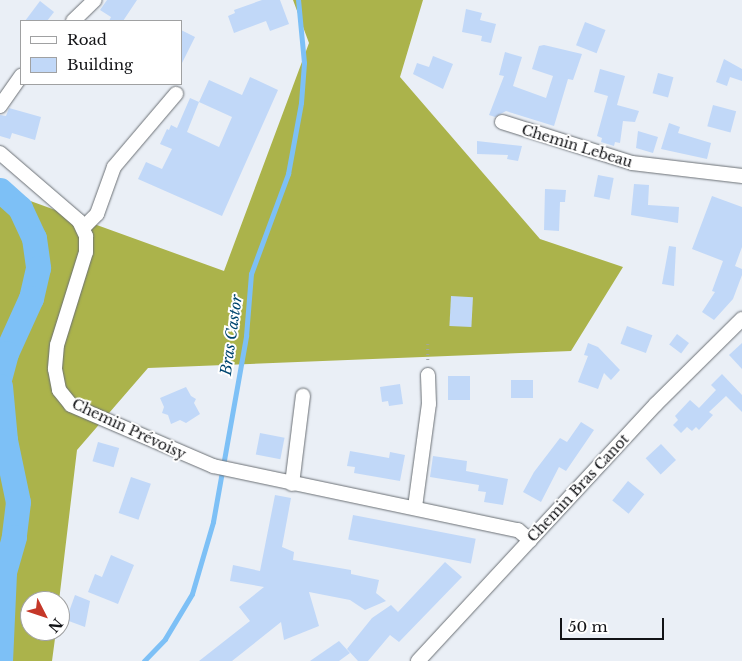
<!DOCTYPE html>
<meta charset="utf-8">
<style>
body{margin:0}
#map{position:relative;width:742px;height:661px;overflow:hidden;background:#eaeff6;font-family:"Libre Baskerville",serif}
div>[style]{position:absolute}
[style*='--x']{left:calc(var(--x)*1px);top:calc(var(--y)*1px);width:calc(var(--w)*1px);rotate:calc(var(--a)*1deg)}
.forest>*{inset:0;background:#abb34b}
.stream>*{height:4.5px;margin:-2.25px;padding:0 2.25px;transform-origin:2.25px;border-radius:2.25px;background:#7dc0f6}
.river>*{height:25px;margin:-12.5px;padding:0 12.5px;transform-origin:12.5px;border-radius:12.5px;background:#7dc0f6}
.building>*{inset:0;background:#c1d8f8;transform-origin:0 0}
.path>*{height:2.5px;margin-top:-1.25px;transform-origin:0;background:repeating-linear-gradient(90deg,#a1a5aa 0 1px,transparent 0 5px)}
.roads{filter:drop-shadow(0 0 1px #6b7075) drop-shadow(0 0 1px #6b7075)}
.minor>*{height:14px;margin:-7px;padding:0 7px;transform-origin:7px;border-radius:7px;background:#fff}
span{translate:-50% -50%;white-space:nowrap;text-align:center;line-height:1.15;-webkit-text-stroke:4px #fff;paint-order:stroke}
.street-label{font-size:14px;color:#121316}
.water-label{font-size:15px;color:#004670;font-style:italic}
.legend{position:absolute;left:20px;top:20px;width:162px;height:65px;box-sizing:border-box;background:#fff;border:1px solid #a0a1a2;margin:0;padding:6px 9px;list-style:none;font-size:15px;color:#121316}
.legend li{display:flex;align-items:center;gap:10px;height:25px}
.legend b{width:25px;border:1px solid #a0a1a2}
.north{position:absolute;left:20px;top:591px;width:50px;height:50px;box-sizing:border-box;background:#fff;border:1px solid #a0a1a2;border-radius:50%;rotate:131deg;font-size:14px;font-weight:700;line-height:20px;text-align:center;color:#121316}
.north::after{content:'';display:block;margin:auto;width:18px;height:22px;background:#c53829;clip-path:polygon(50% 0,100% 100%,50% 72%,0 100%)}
.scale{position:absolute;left:560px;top:618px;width:104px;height:22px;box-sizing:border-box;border:2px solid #121316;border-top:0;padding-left:6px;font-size:15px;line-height:18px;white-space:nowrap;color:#121316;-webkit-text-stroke:4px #fff;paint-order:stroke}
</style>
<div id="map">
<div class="forest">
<i style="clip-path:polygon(293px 0,423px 0,400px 77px,540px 239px,623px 267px,571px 351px,148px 368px,77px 450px,59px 601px,30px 601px,30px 631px,56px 631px,52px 661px,0 661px,0 190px,224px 271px,309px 43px)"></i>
</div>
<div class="stream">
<i style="--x:144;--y:661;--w:30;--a:-46"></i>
<i style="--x:165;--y:639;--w:52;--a:-59"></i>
<i style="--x:192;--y:594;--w:75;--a:-73.7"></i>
<i style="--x:213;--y:522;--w:189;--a:-79.9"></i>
<i style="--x:246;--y:336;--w:62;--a:-85.4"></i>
<i style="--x:251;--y:274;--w:107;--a:-69.7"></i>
<i style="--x:288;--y:174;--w:72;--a:-79.6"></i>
<i style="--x:301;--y:103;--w:40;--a:-85.7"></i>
<i style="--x:304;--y:63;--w:63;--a:-95.4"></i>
</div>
<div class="river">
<i style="--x:0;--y:190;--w:27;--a:42"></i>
<i style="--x:20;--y:208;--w:33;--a:65"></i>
<i style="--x:34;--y:238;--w:30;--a:82"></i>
<i style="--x:38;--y:268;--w:31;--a:103"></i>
<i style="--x:31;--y:298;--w:60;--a:114.4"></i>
<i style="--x:6;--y:353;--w:24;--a:105"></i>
<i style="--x:0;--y:386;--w:54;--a:84.7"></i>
<i style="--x:5;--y:440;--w:63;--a:78.2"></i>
<i style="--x:18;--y:502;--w:35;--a:97"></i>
<i style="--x:14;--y:537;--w:37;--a:106"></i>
<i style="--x:4;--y:573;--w:87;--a:92.6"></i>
</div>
<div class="building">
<i style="clip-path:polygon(107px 0,137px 0,123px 21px,109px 21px,111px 17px,100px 10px)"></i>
<i style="clip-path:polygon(262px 0,280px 0,289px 24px,270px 31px,266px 21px,234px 33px,228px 16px,235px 13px,234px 10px)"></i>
<i style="clip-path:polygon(40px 1px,54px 12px,47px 21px,25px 21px)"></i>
<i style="clip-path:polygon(466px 9px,482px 13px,480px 20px,496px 24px,491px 43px,481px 41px,482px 36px,462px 32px)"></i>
<i style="left:585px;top:22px;width:22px;height:25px;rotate:21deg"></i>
<i style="clip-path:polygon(181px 30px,195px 37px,181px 65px)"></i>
<i style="clip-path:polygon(544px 45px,582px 54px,573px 80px,568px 79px,554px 126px,506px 111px,495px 117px,489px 115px,504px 76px,499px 75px,505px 52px,522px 57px,513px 86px,546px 98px,553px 76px,532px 69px,539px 46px)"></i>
<i style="clip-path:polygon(433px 56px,453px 64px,443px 89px,413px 74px,417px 63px,429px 67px)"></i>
<i style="clip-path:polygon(724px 59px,742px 69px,742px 81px,730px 77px,727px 86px,716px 82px)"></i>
<i style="clip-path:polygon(600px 69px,625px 76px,617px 105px,639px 111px,635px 122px,623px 121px,620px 143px,615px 142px,614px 146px,601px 142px,602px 138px,597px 136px,608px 96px,594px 92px)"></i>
<i style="left:658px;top:73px;width:16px;height:21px;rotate:15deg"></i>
<i style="clip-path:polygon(250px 77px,278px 90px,222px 216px,138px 179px,146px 162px,162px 169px,172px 149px,160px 144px,167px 129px,169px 130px,171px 125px,177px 128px,190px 98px,199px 102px,187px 132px,219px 147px,232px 117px,199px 102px,209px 80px,242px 95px)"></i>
<i style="left:713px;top:105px;width:24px;height:22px;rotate:15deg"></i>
<i style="clip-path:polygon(9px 108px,41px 117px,35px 140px,12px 133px,10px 139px,0 136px,0 115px,6px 116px)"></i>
<i style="clip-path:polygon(669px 123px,680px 127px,678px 133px,711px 143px,707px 159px,661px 149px)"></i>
<i style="clip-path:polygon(638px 131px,658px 137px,653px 153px,636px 148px)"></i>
<i style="clip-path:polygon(477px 141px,522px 146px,518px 161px,507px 159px,508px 155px,477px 154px)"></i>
<i style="left:598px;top:175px;width:16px;height:22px;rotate:11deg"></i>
<i style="clip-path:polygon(634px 184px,649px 185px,648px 205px,679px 207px,678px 223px,631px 215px)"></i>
<i style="clip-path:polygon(545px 189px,566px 190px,565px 202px,560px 202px,559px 231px,544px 230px)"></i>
<i style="clip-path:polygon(712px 196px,742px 207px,742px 247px,735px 266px,742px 269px,742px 275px,733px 299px,714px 320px,702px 312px,715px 292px,712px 291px,723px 261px,692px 249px)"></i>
<i style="clip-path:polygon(669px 246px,676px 247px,674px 286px,662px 284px)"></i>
<i style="left:451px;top:296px;width:22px;height:30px;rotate:3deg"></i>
<i style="left:627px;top:326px;width:27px;height:19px;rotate:20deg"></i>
<i style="left:677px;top:334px;width:15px;height:13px;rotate:37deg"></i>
<i style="clip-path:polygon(588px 343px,598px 347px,620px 370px,611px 380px,604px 373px,598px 389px,578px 382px,588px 356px,584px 355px)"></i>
<i style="clip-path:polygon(742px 343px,742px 369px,729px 355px)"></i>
<i style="clip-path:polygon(722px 374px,742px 395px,742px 412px,726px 396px,709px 412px,713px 415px,699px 430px,696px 427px,692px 431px,687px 427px,681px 433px,673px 425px,678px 420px,675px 416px,690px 400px,699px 408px,716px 390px,711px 385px)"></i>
<i style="left:470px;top:376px;width:24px;height:22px;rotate:90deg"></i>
<i style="left:511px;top:380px;width:22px;height:18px"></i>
<i style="clip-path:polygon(400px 384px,403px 404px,389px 406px,388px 401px,382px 402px,380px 387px)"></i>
<i style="clip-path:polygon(186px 387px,191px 396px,196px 399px,194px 403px,200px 414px,186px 423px,180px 420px,171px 424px,168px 415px,162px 413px,164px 407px,160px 398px)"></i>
<i style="clip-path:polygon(581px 422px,594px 430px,566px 471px,559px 467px,541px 502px,523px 492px,534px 472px,560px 438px,567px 442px)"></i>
<i style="left:260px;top:433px;width:25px;height:22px;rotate:11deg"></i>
<i style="left:98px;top:442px;width:22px;height:20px;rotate:16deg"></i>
<i style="left:661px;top:444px;width:22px;height:21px;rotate:47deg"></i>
<i style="clip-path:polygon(350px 451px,389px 458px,390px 452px,405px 455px,400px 481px,354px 473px,355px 467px,347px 466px)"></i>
<i style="clip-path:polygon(433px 456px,467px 461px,466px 471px,508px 479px,503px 505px,484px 502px,486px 492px,478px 491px,479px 485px,430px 477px)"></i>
<i style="left:131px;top:477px;width:21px;height:38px;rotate:19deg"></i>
<i style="left:628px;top:481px;width:21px;height:25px;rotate:39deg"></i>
<i style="clip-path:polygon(275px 495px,291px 498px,282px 547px,294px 552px,293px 560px,351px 570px,351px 574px,379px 580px,376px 593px,386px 601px,365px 610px,350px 600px,309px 592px,319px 626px,284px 640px,281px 622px,232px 661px,199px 661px,250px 621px,239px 607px,264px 587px,230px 581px,233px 565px,260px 571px)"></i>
<i style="left:353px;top:515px;width:125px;height:25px;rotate:11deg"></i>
<i style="clip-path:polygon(111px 555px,134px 565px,118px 604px,88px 592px,95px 574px,102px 577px)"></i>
<i style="clip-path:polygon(445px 562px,462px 577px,399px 642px,390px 635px,368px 661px,358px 661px,347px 649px,372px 618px,391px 605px,398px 612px)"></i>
<i style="clip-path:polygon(75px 595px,90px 601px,85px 627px,66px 620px)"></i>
<i style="clip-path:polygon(339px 641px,350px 653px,339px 661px,310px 661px)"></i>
</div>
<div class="path">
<i style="--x:428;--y:344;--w:19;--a:90"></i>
</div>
<div class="roads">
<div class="minor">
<i style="--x:73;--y:21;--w:30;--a:-44"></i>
<i style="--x:0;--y:106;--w:37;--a:-55"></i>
<i style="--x:502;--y:122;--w:136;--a:17.5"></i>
<i style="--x:632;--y:163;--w:111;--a:6.7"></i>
<i style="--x:0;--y:153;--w:104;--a:40.7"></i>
<i style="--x:79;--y:221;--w:17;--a:65"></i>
<i style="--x:86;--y:236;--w:16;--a:90"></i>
<i style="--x:86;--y:252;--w:97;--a:107.3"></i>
<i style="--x:57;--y:345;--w:24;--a:95"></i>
<i style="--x:55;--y:369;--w:21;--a:79"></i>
<i style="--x:59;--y:390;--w:19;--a:51"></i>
<i style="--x:71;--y:405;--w:155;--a:23.2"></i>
<i style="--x:213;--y:466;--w:312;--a:11.9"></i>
<i style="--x:518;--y:530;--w:16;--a:40"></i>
<i style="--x:83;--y:228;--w:20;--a:-45"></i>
<i style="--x:97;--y:214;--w:50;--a:-70.1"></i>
<i style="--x:114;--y:167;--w:96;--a:-49.7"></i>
<i style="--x:292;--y:484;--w:89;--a:-82.9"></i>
<i style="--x:415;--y:507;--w:104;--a:-82.3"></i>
<i style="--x:429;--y:404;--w:29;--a:-92"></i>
<i style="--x:418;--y:661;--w:350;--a:-47.2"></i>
<i style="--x:656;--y:404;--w:121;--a:-44.7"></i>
</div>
</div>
<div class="street-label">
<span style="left:577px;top:146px;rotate:17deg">Chemin Lebeau</span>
<span style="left:129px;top:429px;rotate:25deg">Chemin Prévoisy</span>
<span style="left:578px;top:488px;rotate:-47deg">Chemin Bras Canot</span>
</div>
<div class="water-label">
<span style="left:231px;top:335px;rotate:-82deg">Bras Castor</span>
</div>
<ul class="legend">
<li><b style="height:6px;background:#fff"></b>Road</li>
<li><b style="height:14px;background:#c1d8f8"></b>Building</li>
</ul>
<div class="north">N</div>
<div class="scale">50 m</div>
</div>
